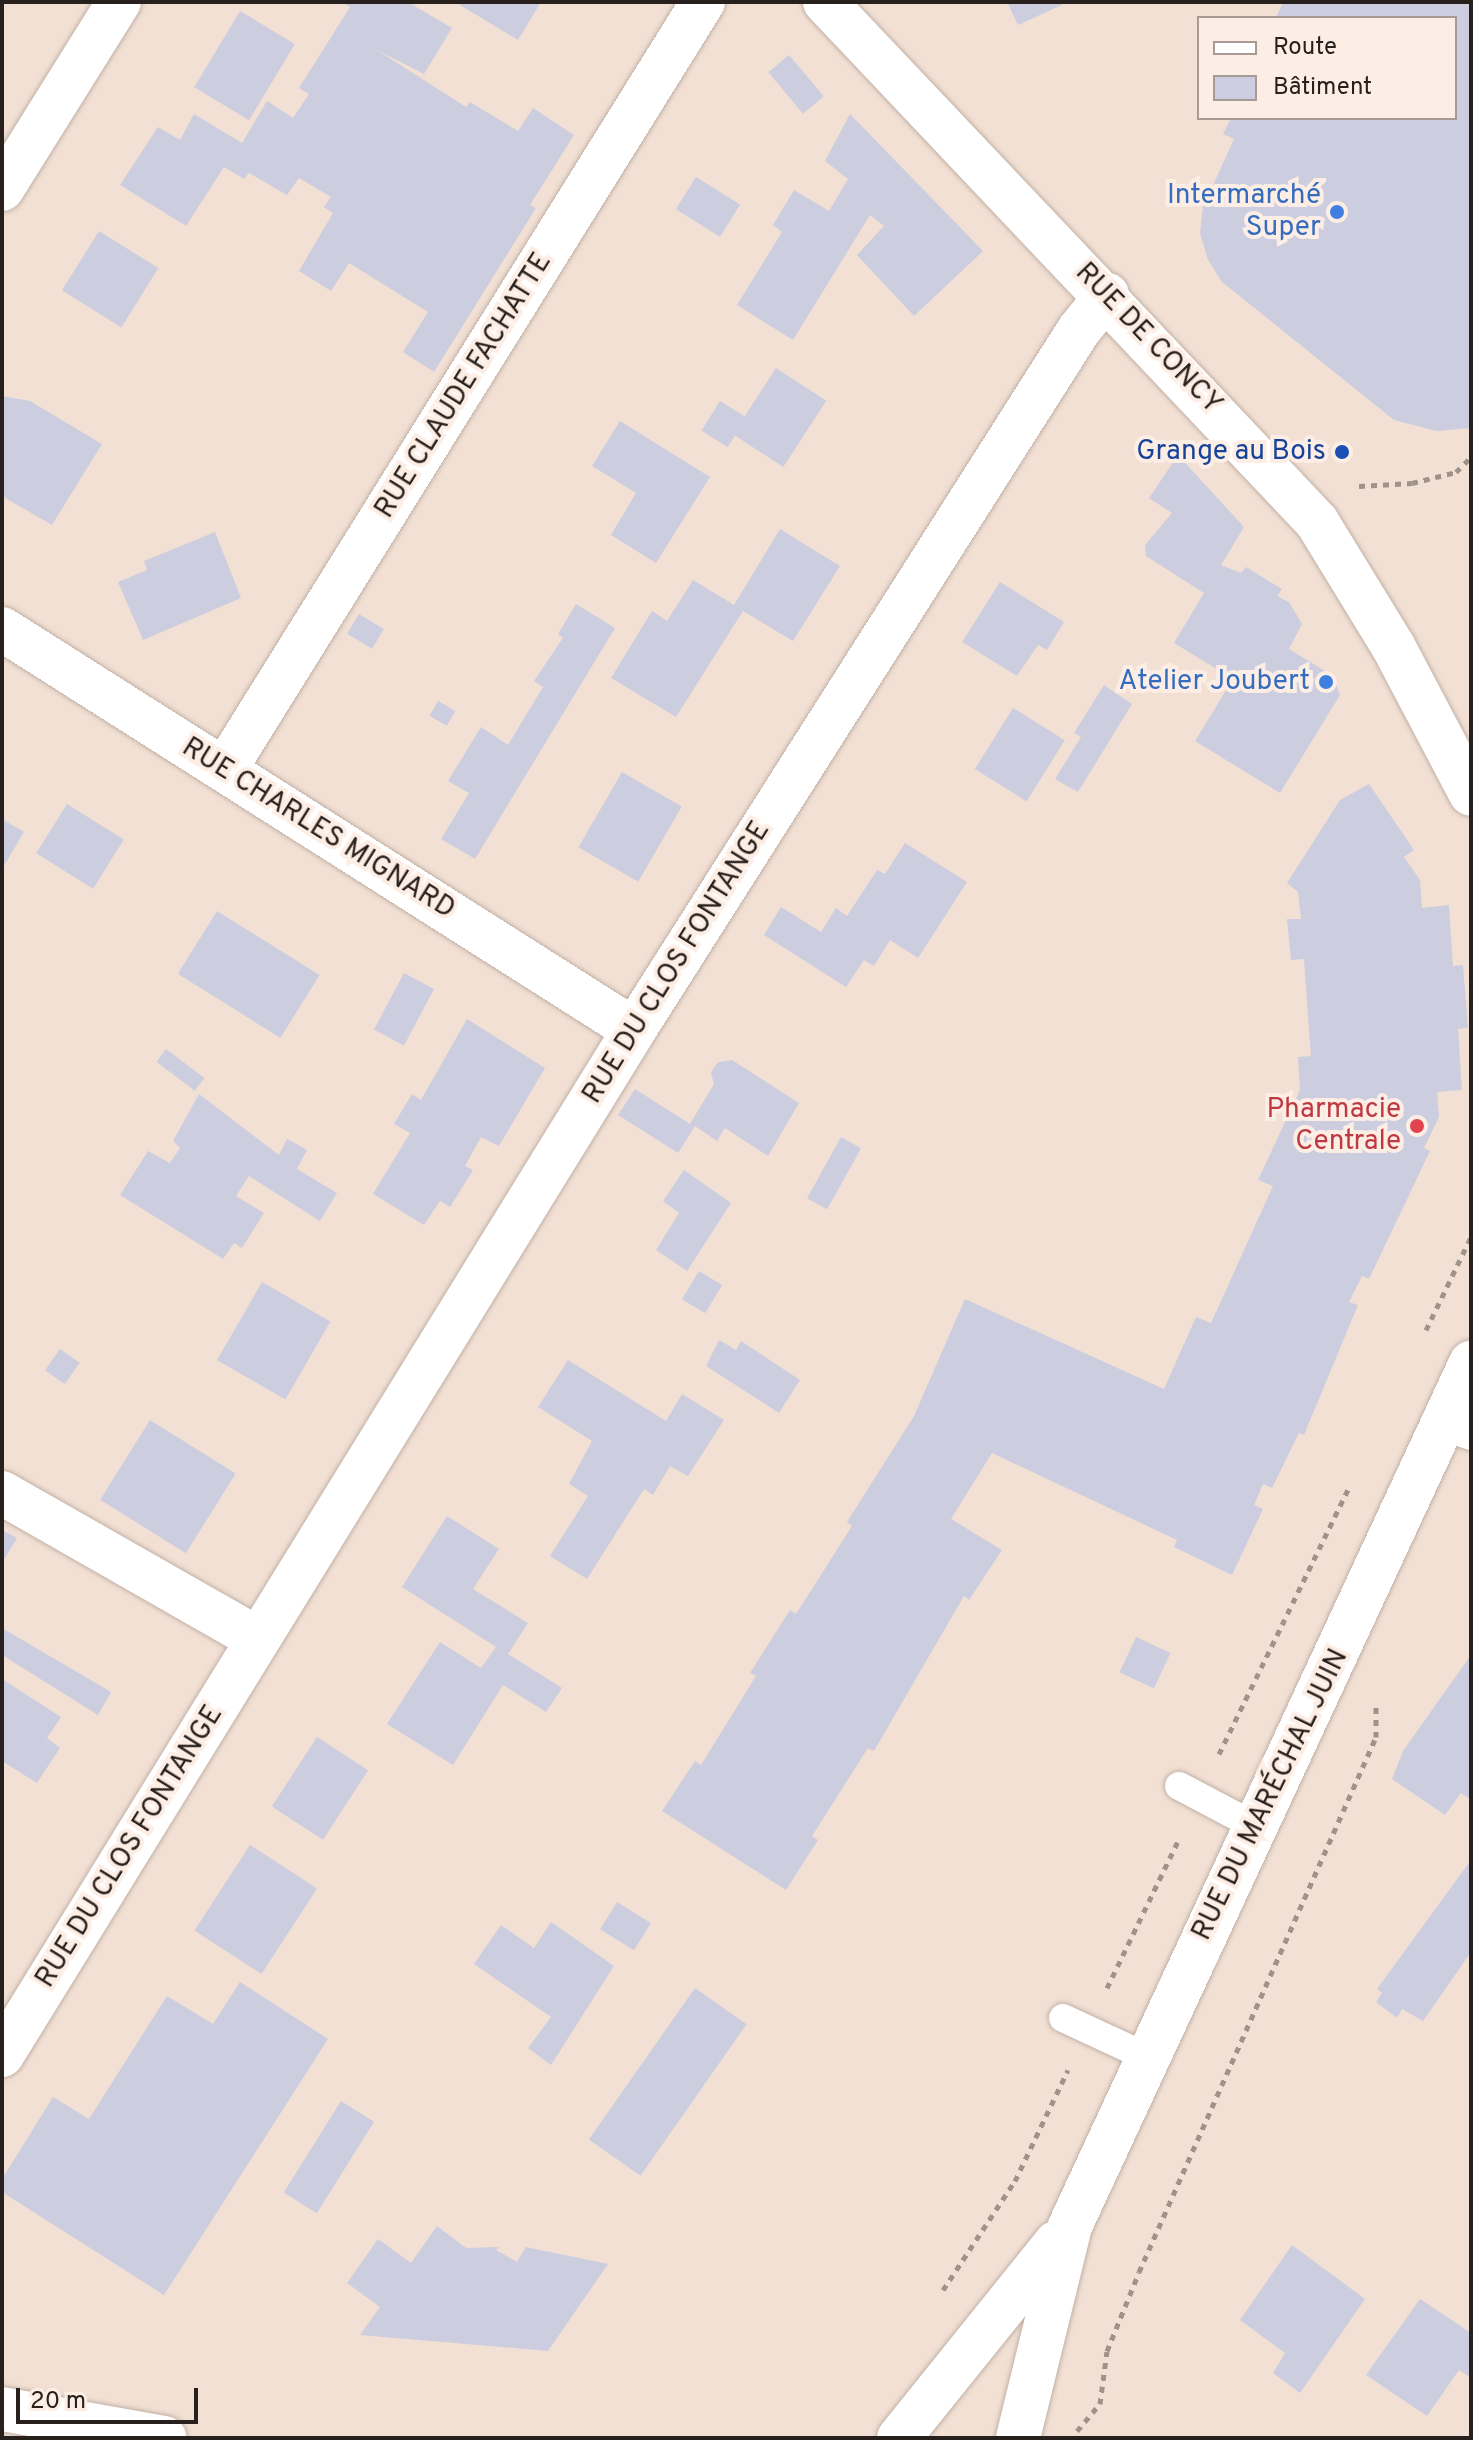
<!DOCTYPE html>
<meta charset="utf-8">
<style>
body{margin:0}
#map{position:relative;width:1473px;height:2440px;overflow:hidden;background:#f2e0d4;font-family:Overpass,sans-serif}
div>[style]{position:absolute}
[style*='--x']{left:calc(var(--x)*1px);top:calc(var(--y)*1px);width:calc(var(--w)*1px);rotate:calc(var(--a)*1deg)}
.building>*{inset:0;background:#cccddf;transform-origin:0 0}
.path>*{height:5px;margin-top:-2.5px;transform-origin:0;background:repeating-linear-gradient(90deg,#9f9289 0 6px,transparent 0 12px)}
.roads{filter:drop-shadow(0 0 2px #c2b1a6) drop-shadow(0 0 2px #c2b1a6)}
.service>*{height:28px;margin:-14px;padding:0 14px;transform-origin:14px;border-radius:14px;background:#fff}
.minor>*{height:44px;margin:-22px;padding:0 22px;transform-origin:22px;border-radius:22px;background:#fff}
.tertiary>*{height:44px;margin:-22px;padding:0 22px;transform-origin:22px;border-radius:22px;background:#fff}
.dots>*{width:22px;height:22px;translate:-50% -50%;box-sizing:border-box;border:4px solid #fdeee5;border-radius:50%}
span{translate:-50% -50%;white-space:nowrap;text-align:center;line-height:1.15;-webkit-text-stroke:8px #fdeee5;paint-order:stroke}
.shop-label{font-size:28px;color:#366cbe}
.right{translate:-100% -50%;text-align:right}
.street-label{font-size:28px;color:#27201c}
.transit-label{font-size:28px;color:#164399}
.health-label{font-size:28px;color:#be3a42}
.frame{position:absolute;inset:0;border:4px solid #27201c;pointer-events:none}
.legend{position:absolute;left:1197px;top:16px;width:260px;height:104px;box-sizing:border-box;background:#fdeee5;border:2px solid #a79c95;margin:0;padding:10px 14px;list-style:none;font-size:24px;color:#27201c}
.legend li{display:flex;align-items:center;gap:16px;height:40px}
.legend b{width:40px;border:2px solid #a79c95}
.scale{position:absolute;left:16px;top:2388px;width:182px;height:36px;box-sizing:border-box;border:4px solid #27201c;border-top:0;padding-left:10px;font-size:24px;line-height:28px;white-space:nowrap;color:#27201c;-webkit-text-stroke:6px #fdeee5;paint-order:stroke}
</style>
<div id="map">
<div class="building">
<i style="clip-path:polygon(341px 2px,408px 2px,452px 28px,424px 74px,377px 50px,466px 107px,470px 102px,518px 131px,533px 108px,574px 135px,530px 205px,536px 208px,434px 372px,403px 352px,428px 312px,349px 263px,331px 291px,299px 271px,333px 213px,324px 207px,331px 197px,299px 178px,287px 195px,249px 173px,244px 179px,224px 167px,186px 226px,120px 185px,158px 127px,180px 140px,194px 114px,242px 143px,267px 101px,293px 118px,309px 94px,299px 88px,350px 7px)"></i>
<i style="clip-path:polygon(455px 2px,541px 2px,518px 40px)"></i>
<i style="clip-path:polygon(1007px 2px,1061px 2px,1062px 5px,1018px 25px)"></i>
<i style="clip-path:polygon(1283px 2px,1471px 2px,1471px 428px,1437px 431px,1394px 420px,1222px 282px,1208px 260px,1200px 233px,1203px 207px,1234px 139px,1223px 134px,1231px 118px,1455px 118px,1455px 18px,1276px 18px)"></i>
<i style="left:240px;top:11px;width:64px;height:89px;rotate:31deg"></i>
<i style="left:789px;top:55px;width:54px;height:27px;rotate:50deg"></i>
<i style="clip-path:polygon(850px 114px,983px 251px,914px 316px,857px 255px,884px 226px,870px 215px,793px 340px,737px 305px,782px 232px,773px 225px,794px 190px,829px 211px,848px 179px,825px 161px)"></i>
<i style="left:696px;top:177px;width:52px;height:38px;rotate:32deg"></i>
<i style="left:99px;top:231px;width:70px;height:70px;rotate:32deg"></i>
<i style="left:776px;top:368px;width:60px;height:79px;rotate:33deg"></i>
<i style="clip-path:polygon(2px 396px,30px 401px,102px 444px,52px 525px,2px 496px)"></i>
<i style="left:720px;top:401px;width:31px;height:35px;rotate:32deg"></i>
<i style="clip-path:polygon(620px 421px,710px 477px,656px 563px,611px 535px,636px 493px,592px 466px)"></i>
<i style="clip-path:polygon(1178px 455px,1244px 527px,1221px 565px,1241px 573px,1246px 567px,1282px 589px,1277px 596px,1289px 602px,1302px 624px,1289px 649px,1333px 676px,1340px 695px,1280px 793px,1195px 741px,1233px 679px,1174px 643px,1204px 593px,1146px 556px,1145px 545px,1172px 513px,1149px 498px)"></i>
<i style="clip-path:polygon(780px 529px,840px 566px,793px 641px,743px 611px,676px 717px,611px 678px,652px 611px,667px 621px,693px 580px,734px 605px)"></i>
<i style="clip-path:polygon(215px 532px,241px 598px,143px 640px,118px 582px,147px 570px,144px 561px)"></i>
<i style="clip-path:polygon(1000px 582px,1064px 622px,1047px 650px,1038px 645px,1017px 676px,962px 642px)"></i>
<i style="clip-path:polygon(576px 604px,615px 628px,475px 859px,441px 839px,469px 793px,448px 781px,481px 727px,508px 745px,543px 687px,534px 681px,563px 638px,558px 634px)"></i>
<i style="left:359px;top:614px;width:29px;height:23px;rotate:31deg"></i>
<i style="clip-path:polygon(1104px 685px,1132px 704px,1078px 792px,1055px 779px,1081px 737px,1074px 733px)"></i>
<i style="left:438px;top:701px;width:20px;height:17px;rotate:30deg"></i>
<i style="left:1013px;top:708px;width:61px;height:72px;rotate:32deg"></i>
<i style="left:622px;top:772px;width:69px;height:87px;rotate:30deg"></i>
<i style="clip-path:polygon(1369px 784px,1414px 850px,1404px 857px,1420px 880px,1422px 908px,1449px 905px,1453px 966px,1463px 965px,1468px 1028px,1458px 1029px,1462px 1090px,1437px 1092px,1439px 1117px,1424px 1148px,1430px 1151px,1369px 1279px,1362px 1276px,1349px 1302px,1358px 1305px,1304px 1435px,1299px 1433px,1272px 1488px,1263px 1484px,1254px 1505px,1263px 1509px,1232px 1575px,1174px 1547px,1177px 1540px,992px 1453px,951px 1519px,1002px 1550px,969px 1600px,964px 1596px,874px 1751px,868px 1748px,812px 1836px,818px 1840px,786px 1890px,662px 1811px,695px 1761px,701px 1765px,756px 1676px,750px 1673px,790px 1610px,796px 1614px,852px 1526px,847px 1522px,914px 1416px,965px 1299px,1164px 1389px,1196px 1317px,1211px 1323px,1273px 1186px,1258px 1180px,1300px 1090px,1298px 1057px,1311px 1056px,1304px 959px,1291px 960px,1287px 919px,1301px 919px,1298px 892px,1287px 883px,1340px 800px)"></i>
<i style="left:67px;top:804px;width:67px;height:58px;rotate:32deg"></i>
<i style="clip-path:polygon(2px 819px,24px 832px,2px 869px)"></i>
<i style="clip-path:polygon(905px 843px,967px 882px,918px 958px,890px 940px,874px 966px,864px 960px,846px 987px,764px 935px,781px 907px,821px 932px,836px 908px,847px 916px,877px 870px,885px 874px)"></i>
<i style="left:217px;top:911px;width:121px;height:74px;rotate:32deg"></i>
<i style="left:404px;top:973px;width:34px;height:64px;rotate:28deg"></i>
<i style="clip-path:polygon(467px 1019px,545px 1068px,499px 1146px,481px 1137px,465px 1166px,473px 1170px,450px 1207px,440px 1201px,424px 1225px,373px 1194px,410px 1133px,394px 1124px,412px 1094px,421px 1100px)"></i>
<i style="left:166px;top:1049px;width:48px;height:16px;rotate:37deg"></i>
<i style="clip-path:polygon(732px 1060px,799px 1103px,768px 1156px,725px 1128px,717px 1141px,695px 1126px,678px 1153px,618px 1115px,635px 1089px,690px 1124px,714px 1084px,711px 1072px,718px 1062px)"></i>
<i style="clip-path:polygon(199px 1094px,279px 1155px,287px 1139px,307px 1150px,297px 1169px,337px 1193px,320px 1221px,249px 1176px,236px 1196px,264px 1213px,242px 1248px,234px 1243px,223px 1259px,120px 1195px,148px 1151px,170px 1163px,180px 1148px,173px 1141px)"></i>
<i style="left:841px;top:1137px;width:23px;height:70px;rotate:29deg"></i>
<i style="clip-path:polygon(684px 1170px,731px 1203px,687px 1271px,656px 1250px,679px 1213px,663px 1201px)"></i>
<i style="left:699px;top:1271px;width:27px;height:33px;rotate:31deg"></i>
<i style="left:262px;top:1282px;width:79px;height:90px;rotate:30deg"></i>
<i style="clip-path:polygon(719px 1340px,736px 1350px,741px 1341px,800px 1380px,779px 1413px,706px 1366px)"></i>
<i style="left:60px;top:1349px;width:24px;height:26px;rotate:35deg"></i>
<i style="clip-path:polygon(568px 1360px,666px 1421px,682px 1394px,724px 1420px,688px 1476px,670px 1466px,653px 1495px,644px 1489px,587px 1579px,550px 1556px,588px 1496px,569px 1484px,592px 1441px,538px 1407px)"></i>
<i style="left:150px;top:1420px;width:101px;height:94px;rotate:32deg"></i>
<i style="clip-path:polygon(447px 1516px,499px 1549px,473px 1589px,528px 1623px,508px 1654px,562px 1688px,546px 1712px,503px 1685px,453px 1765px,387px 1724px,440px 1642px,481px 1668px,496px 1647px,402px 1587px)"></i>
<i style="clip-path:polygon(2px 1530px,17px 1538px,2px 1563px)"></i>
<i style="clip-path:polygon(2px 1628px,111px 1692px,98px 1715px,2px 1655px)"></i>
<i style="left:1136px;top:1637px;width:38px;height:39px;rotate:25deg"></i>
<i style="clip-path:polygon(1471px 1655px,1471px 1800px,1461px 1793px,1445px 1815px,1392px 1779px,1403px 1751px)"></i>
<i style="clip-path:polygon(2px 1679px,61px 1717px,47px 1738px,60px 1748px,37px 1783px,2px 1761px)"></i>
<i style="left:317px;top:1737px;width:61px;height:83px;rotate:33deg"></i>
<i style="left:250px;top:1845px;width:80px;height:102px;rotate:33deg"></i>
<i style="clip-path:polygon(1471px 1860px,1471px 1952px,1423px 2021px,1402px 2009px,1397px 2018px,1376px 2002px,1382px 1993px,1377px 1989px)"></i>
<i style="left:617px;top:1902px;width:40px;height:32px;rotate:32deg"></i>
<i style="clip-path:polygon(551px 1922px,614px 1966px,551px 2065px,528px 2048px,551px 2017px,474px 1964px,501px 1925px,534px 1948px)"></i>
<i style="clip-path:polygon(240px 1982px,328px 2039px,164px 2295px,2px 2192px,2px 2179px,53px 2097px,89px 2119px,167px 1996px,213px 2024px)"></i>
<i style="left:695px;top:1988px;width:63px;height:185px;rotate:35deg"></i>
<i style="left:341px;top:2101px;width:39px;height:108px;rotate:32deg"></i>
<i style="clip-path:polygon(437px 2226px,466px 2248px,499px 2247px,496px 2250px,517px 2262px,526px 2247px,608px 2264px,548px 2351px,360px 2335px,380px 2307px,347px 2283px,378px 2239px,411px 2263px)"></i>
<i style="clip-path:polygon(1292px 2245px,1365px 2299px,1300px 2393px,1273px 2373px,1285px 2353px,1240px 2320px)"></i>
<i style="clip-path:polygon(1420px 2299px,1471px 2333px,1471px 2378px,1459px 2370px,1427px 2416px,1366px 2375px)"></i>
</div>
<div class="path">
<i style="--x:1359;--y:486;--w:53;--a:-3.2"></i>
<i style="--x:1412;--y:483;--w:45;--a:-14"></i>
<i style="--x:1456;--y:472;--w:21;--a:-45"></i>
<i style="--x:1426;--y:1330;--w:103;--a:-64.2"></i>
<i style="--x:1219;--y:1754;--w:298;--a:-64"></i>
<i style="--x:1107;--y:1988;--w:165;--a:-64.2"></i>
<i style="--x:943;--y:2290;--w:131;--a:-56.6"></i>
<i style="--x:1015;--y:2181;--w:123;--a:-64.5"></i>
<i style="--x:1077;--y:2431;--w:35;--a:-50"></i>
<i style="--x:1100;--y:2404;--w:53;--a:-82.5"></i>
<i style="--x:1107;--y:2351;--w:85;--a:-67.9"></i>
<i style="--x:1139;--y:2272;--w:585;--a:-66.11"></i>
<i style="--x:1376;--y:1737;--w:34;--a:-90"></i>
</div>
<div class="roads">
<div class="service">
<i style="--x:1445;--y:1427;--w:28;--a:19"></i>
<i style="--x:1179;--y:1786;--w:84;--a:27.8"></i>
<i style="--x:1063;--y:2018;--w:93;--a:24.9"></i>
</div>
<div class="minor">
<i style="--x:2;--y:189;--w:221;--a:-58"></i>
<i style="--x:2;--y:629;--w:748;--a:32.39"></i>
<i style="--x:225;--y:769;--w:904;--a:-58.07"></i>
<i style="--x:2;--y:1493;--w:295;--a:29.7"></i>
<i style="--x:2;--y:2055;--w:1204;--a:-58.34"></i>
<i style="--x:634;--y:1030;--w:829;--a:-57.56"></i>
<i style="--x:1079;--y:330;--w:45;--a:-51.3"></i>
</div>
<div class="tertiary">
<i style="--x:825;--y:2;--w:716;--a:46.58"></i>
<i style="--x:1317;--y:522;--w:145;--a:58.5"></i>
<i style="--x:1393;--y:646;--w:167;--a:62.2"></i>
<i style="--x:2;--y:2409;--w:165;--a:10.1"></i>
<i style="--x:899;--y:2438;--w:250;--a:-51.2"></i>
<i style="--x:1018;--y:2438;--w:218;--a:-76.2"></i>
<i style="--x:1070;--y:2226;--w:952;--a:-65.08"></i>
</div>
</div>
<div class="dots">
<i style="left:1337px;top:212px;background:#3f7fe0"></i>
<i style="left:1342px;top:452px;background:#1a4fb4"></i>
<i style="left:1326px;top:682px;background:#3f7fe0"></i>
<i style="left:1417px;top:1126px;background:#e0444e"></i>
</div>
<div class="shop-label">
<span class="right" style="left:1321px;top:212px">Intermarché<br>Super</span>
<span class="right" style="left:1310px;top:682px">Atelier Joubert</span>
</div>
<div class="street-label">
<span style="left:1148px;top:339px;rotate:46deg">RUE DE CONCY</span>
<span style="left:464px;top:386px;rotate:-58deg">RUE CLAUDE FACHATTE</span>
<span style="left:318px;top:829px;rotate:32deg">RUE CHARLES MIGNARD</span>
<span style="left:677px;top:963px;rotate:-58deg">RUE DU CLOS FONTANGE</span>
<span style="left:1271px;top:1795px;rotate:-64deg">RUE DU MARÉCHAL JUIN</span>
<span style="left:130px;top:1847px;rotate:-58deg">RUE DU CLOS FONTANGE</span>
</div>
<div class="transit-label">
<span class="right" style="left:1326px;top:452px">Grange au Bois</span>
</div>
<div class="health-label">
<span class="right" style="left:1401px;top:1126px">Pharmacie<br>Centrale</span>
</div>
<div class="frame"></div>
<ul class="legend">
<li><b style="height:10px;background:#fff"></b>Route</li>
<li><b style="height:22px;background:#cccddf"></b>Bâtiment</li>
</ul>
<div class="scale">20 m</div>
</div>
